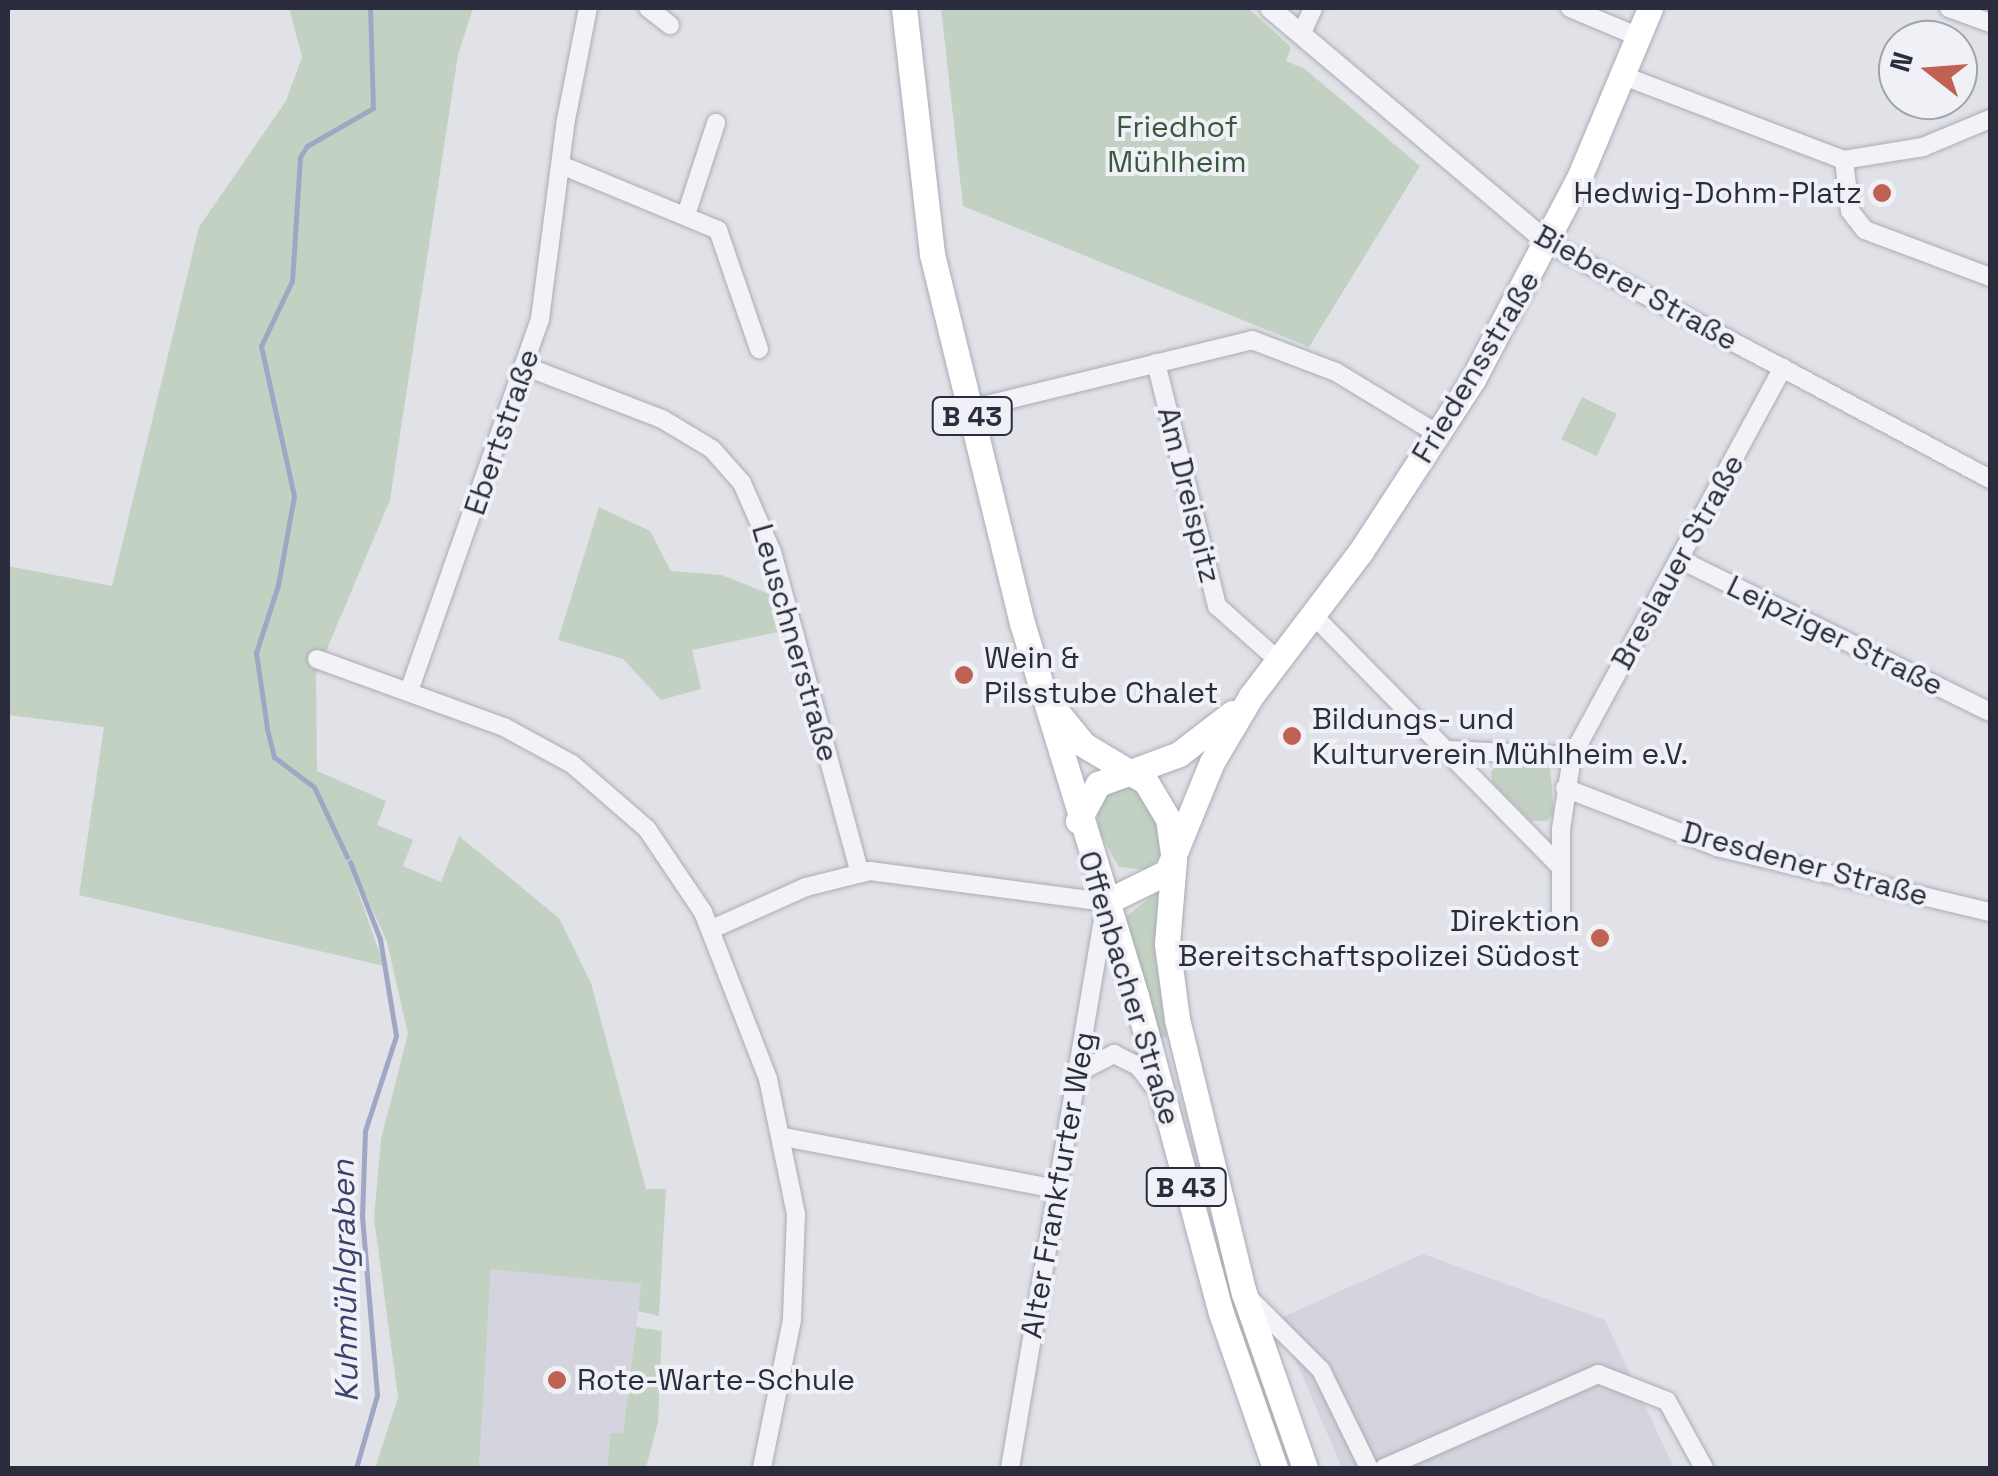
<!DOCTYPE html>
<meta charset="utf-8">
<style>
body{margin:0}
#map{position:relative;width:1998px;height:1476px;overflow:hidden;background:#e1e2e8;font-family:"Space Grotesk",sans-serif}
div>[style]{position:absolute}
[style*='--x']{left:calc(var(--x)*1px);top:calc(var(--y)*1px);width:calc(var(--w)*1px);rotate:calc(var(--a)*1deg)}
.built>*{inset:0;background:#d3d4dd}
.green>*{inset:0;background:#c3d1c3;transform-origin:0 0}
.stream>*{height:5px;margin:-2.5px;padding:0 2.5px;transform-origin:2.5px;border-radius:2.5px;background:#a0a7c4}
.roads{filter:drop-shadow(0 0 2px #aaacb5) drop-shadow(0 0 2px #aaacb5)}
.minor>*{height:18px;margin:-9px;padding:0 9px;transform-origin:9px;border-radius:9px;background:#f3f3f7}
.tertiary>*{height:20px;margin:-10px;padding:0 10px;transform-origin:10px;border-radius:10px;background:#f3f3f7}
.primary>*{height:25px;margin:-12.5px;padding:0 12.5px;transform-origin:12.5px;border-radius:12.5px;background:#fff}
.dots>*{width:28px;height:28px;translate:-50% -50%;box-sizing:border-box;border:5px solid #f0f1f6;border-radius:50%}
span{translate:-50% -50%;white-space:nowrap;text-align:center;line-height:1.15;-webkit-text-stroke:8px #f0f1f6;paint-order:stroke}
.shield-label span{padding:2px 8px;background:#f0f1f6;border:2px solid;border-radius:8px;-webkit-text-stroke-width:0}
.shield-label{font-size:28px;color:#2b2d3e;font-weight:700}
.park-label{font-size:30px;color:#3a583d}
.poi-label{font-size:30px;color:#2b2d3e}
.right{translate:-100% -50%;text-align:right}
.left{translate:0 -50%;text-align:left}
.street-label{font-size:30px;color:#2b2d3e}
.water-label{font-size:32px;color:#3a426e;font-style:italic}
.frame{position:absolute;inset:0;border:10px solid #2b2d3e;pointer-events:none}
.north{position:absolute;left:1878px;top:20px;width:100px;height:100px;box-sizing:border-box;background:#f0f1f6;border:2px solid #a1a3ac;border-radius:50%;rotate:287deg;font-size:28px;font-weight:700;line-height:40px;text-align:center;color:#2b2d3e}
.north::after{content:'';display:block;margin:auto;width:35px;height:45px;background:#c06253;clip-path:polygon(50% 0,100% 100%,50% 72%,0 100%)}
</style>
<div id="map">
<div class="built">
<i style="clip-path:polygon(1423px 1254px,1605px 1320px,1674px 1468px,1342px 1468px,1278px 1319px)"></i>
<i style="clip-path:polygon(491px 1268px,641px 1284px,623px 1434px,611px 1433px,607px 1468px,479px 1468px)"></i>
</div>
<div class="green">
<i style="clip-path:polygon(289px 8px,473px 8px,458px 55px,390px 500px,316px 675px,317px 771px,386px 801px,377px 825px,413px 840px,403px 866px,441px 882px,459px 836px,559px 918px,591px 983px,646px 1189px,666px 1189px,659px 1316px,638px 1311px,641px 1284px,491px 1269px,479px 1468px,375px 1468px,398px 1398px,374px 1218px,381px 1139px,408px 1034px,387px 942px,338px 833px,384px 966px,79px 895px,104px 727px,8px 715px,8px 566px,112px 586px,199px 227px,286px 101px,302px 57px)"></i>
<i style="clip-path:polygon(941px 8px,1248px 8px,1291px 47px,1286px 61px,1305px 69px,1420px 166px,1309px 347px,963px 206px)"></i>
<i style="left:1582px;top:397px;width:39px;height:47px;rotate:26deg"></i>
<i style="clip-path:polygon(599px 507px,650px 531px,671px 571px,722px 575px,769px 594px,778px 632px,692px 650px,701px 689px,661px 700px,623px 659px,558px 640px)"></i>
<i style="clip-path:polygon(1503px 761px,1550px 767px,1554px 813px,1547px 821px,1531px 821px,1492px 782px,1491px 771px)"></i>
<i style="clip-path:polygon(1120px 785px,1139px 788px,1161px 820px,1161px 856px,1146px 870px,1119px 867px,1098px 830px,1097px 813px,1107px 791px)"></i>
<i style="clip-path:polygon(1158px 891px,1155px 954px,1167px 1037px,1161px 1039px,1123px 919px)"></i>
<i style="clip-path:polygon(636px 1327px,662px 1331px,658px 1422px,646px 1468px,607px 1468px,611px 1433px,623px 1433px)"></i>
</div>
<div class="stream">
<i style="--x:347;--y:857;--w:77;--a:-115.2"></i>
<i style="--x:314;--y:787;--w:50;--a:-143.1"></i>
<i style="--x:274;--y:757;--w:30;--a:-104"></i>
<i style="--x:267;--y:728;--w:76;--a:-98.3"></i>
<i style="--x:256;--y:653;--w:71;--a:-72.1"></i>
<i style="--x:278;--y:585;--w:90;--a:-79.8"></i>
<i style="--x:294;--y:496;--w:154;--a:-102.4"></i>
<i style="--x:261;--y:346;--w:72;--a:-64.5"></i>
<i style="--x:292;--y:281;--w:124;--a:-86.3"></i>
<i style="--x:300;--y:157;--w:13;--a:-58"></i>
<i style="--x:307;--y:146;--w:76;--a:-29.9"></i>
<i style="--x:373;--y:108;--w:100;--a:-91.7"></i>
<i style="--x:350;--y:862;--w:83;--a:68.7"></i>
<i style="--x:380;--y:939;--w:98;--a:80.6"></i>
<i style="--x:396;--y:1036;--w:100;--a:108.1"></i>
<i style="--x:365;--y:1131;--w:85;--a:92"></i>
<i style="--x:362;--y:1216;--w:180;--a:85.2"></i>
<i style="--x:377;--y:1395;--w:76;--a:106"></i>
</div>
<div class="roads">
<div class="minor">
<i style="--x:648;--y:8;--w:28;--a:38"></i>
<i style="--x:1570;--y:8;--w:75;--a:22.8"></i>
<i style="--x:1949;--y:8;--w:44;--a:20.1"></i>
<i style="--x:1302;--y:33;--w:27;--a:-66"></i>
<i style="--x:1624;--y:76;--w:235;--a:20.9"></i>
<i style="--x:1990;--y:119;--w:73;--a:157.3"></i>
<i style="--x:1923;--y:147;--w:80;--a:170.7"></i>
<i style="--x:1844;--y:160;--w:51;--a:83.3"></i>
<i style="--x:1850;--y:211;--w:24;--a:52"></i>
<i style="--x:1865;--y:230;--w:134;--a:20.6"></i>
<i style="--x:561;--y:165;--w:170;--a:22.5"></i>
<i style="--x:718;--y:230;--w:126;--a:71"></i>
<i style="--x:686;--y:215;--w:97;--a:-71.9"></i>
<i style="--x:1548;--y:243;--w:501;--a:28.1"></i>
<i style="--x:1156;--y:363;--w:251;--a:75.9"></i>
<i style="--x:1217;--y:606;--w:83;--a:41.6"></i>
<i style="--x:527;--y:367;--w:145;--a:21.1"></i>
<i style="--x:662;--y:419;--w:58;--a:31"></i>
<i style="--x:712;--y:449;--w:45;--a:48.6"></i>
<i style="--x:742;--y:483;--w:75;--a:66.5"></i>
<i style="--x:772;--y:552;--w:333;--a:74.7"></i>
<i style="--x:970;--y:409;--w:290;--a:-13.7"></i>
<i style="--x:1252;--y:340;--w:90;--a:20.9"></i>
<i style="--x:1336;--y:372;--w:119;--a:31.3"></i>
<i style="--x:1679;--y:559;--w:347;--a:26.2"></i>
<i style="--x:1313;--y:615;--w:351;--a:45.5"></i>
<i style="--x:317;--y:659;--w:199;--a:20"></i>
<i style="--x:504;--y:727;--w:77;--a:28.6"></i>
<i style="--x:572;--y:764;--w:99;--a:40.9"></i>
<i style="--x:647;--y:829;--w:100;--a:56"></i>
<i style="--x:703;--y:912;--w:179;--a:68.7"></i>
<i style="--x:768;--y:1079;--w:138;--a:78.3"></i>
<i style="--x:796;--y:1214;--w:106;--a:92.2"></i>
<i style="--x:792;--y:1320;--w:151;--a:101.5"></i>
<i style="--x:409;--y:691;--w:394;--a:-70.6"></i>
<i style="--x:540;--y:319;--w:201;--a:-82.6"></i>
<i style="--x:566;--y:120;--w:114;--a:-78.9"></i>
<i style="--x:1448;--y:750;--w:124;--a:2.8"></i>
<i style="--x:1565;--y:788;--w:163;--a:21.2"></i>
<i style="--x:1717;--y:847;--w:281;--a:13.4"></i>
<i style="--x:1561;--y:918;--w:89;--a:-90"></i>
<i style="--x:1561;--y:829;--w:74;--a:-81.4"></i>
<i style="--x:1572;--y:756;--w:442;--a:-61.5"></i>
<i style="--x:712;--y:929;--w:103;--a:-24.1"></i>
<i style="--x:806;--y:887;--w:66;--a:-14"></i>
<i style="--x:870;--y:871;--w:238;--a:7.5"></i>
<i style="--x:1106;--y:902;--w:574;--a:99.63"></i>
<i style="--x:1077;--y:1073;--w:42;--a:-27.2"></i>
<i style="--x:1114;--y:1054;--w:27;--a:27"></i>
<i style="--x:1138;--y:1066;--w:29;--a:52"></i>
<i style="--x:784;--y:1137;--w:277;--a:10.8"></i>
<i style="--x:1247;--y:1296;--w:105;--a:45"></i>
<i style="--x:1321;--y:1370;--w:109;--a:63.9"></i>
<i style="--x:1384;--y:1468;--w:234;--a:-23.7"></i>
<i style="--x:1598;--y:1374;--w:74;--a:21.4"></i>
<i style="--x:1667;--y:1401;--w:77;--a:61.1"></i>
</div>
<div class="tertiary">
<i style="--x:1270;--y:8;--w:364;--a:40.2"></i>
</div>
<div class="primary">
<i style="--x:904;--y:8;--w:248;--a:83.5"></i>
<i style="--x:932;--y:254;--w:380;--a:76.3"></i>
<i style="--x:1022;--y:623;--w:390;--a:73"></i>
<i style="--x:1136;--y:996;--w:328;--a:75"></i>
<i style="--x:1221;--y:1313;--w:164;--a:70.8"></i>
<i style="--x:1052;--y:706;--w:50;--a:50.6"></i>
<i style="--x:1084;--y:745;--w:72;--a:30.8"></i>
<i style="--x:1146;--y:782;--w:43;--a:59.3"></i>
<i style="--x:1168;--y:819;--w:41;--a:81.7"></i>
<i style="--x:1174;--y:860;--w:84;--a:94.8"></i>
<i style="--x:1167;--y:944;--w:76;--a:82.4"></i>
<i style="--x:1177;--y:1019;--w:282;--a:76.3"></i>
<i style="--x:1244;--y:1293;--w:185;--a:70.8"></i>
<i style="--x:1078;--y:821;--w:42;--a:-61.6"></i>
<i style="--x:1098;--y:784;--w:86;--a:-20.3"></i>
<i style="--x:1179;--y:754;--w:67;--a:-37.7"></i>
<i style="--x:1106;--y:902;--w:68;--a:-26.2"></i>
<i style="--x:1167;--y:872;--w:119;--a:-67.8"></i>
<i style="--x:1212;--y:762;--w:77;--a:-59.4"></i>
<i style="--x:1251;--y:696;--w:182;--a:-52.8"></i>
<i style="--x:1361;--y:551;--w:205;--a:-56.9"></i>
<i style="--x:1473;--y:379;--w:227;--a:-62.2"></i>
<i style="--x:1579;--y:178;--w:184;--a:-67.3"></i>
</div>
</div>
<div class="dots">
<i style="left:1882px;top:193px;background:#c06253"></i>
<i style="left:964px;top:675px;background:#c06253"></i>
<i style="left:1292px;top:736px;background:#c06253"></i>
<i style="left:1600px;top:938px;background:#c06253"></i>
<i style="left:557px;top:1380px;background:#c06253"></i>
</div>
<div class="shield-label">
<span style="left:972px;top:416px">B 43</span>
<span style="left:1186px;top:1187px">B 43</span>
</div>
<div class="park-label">
<span style="left:1177px;top:144px">Friedhof<br>Mühlheim</span>
</div>
<div class="poi-label">
<span class="right" style="left:1862px;top:193px">Hedwig-Dohm-Platz</span>
<span class="left" style="left:984px;top:675px">Wein &amp;<br>Pilsstube Chalet</span>
<span class="left" style="left:1312px;top:736px">Bildungs- und<br>Kulturverein Mühlheim e.V.</span>
<span class="right" style="left:1580px;top:938px">Direktion<br>Bereitschaftspolizei Südost</span>
<span class="left" style="left:577px;top:1380px">Rote-Warte-Schule</span>
</div>
<div class="street-label">
<span style="left:1636px;top:288px;rotate:29deg">Bieberer Straße</span>
<span style="left:1476px;top:367px;rotate:-59deg">Friedensstraße</span>
<span style="left:502px;top:432px;rotate:-71deg">Ebertstraße</span>
<span style="left:1189px;top:495px;rotate:76deg">Am Dreispitz</span>
<span style="left:1678px;top:562px;rotate:-61deg">Breslauer Straße</span>
<span style="left:1835px;top:636px;rotate:26deg">Leipziger Straße</span>
<span style="left:795px;top:643px;rotate:74deg">Leuschnerstraße</span>
<span style="left:1805px;top:864px;rotate:15deg">Dresdener Straße</span>
<span style="left:1129px;top:988px;rotate:73deg">Offenbacher Straße</span>
<span style="left:1058px;top:1185px;rotate:-80deg">Alter Frankfurter Weg</span>
</div>
<div class="water-label">
<span style="left:345px;top:1281px;rotate:-91deg">Kuhmühlgraben</span>
</div>
<div class="frame"></div>
<div class="north">N</div>
</div>
